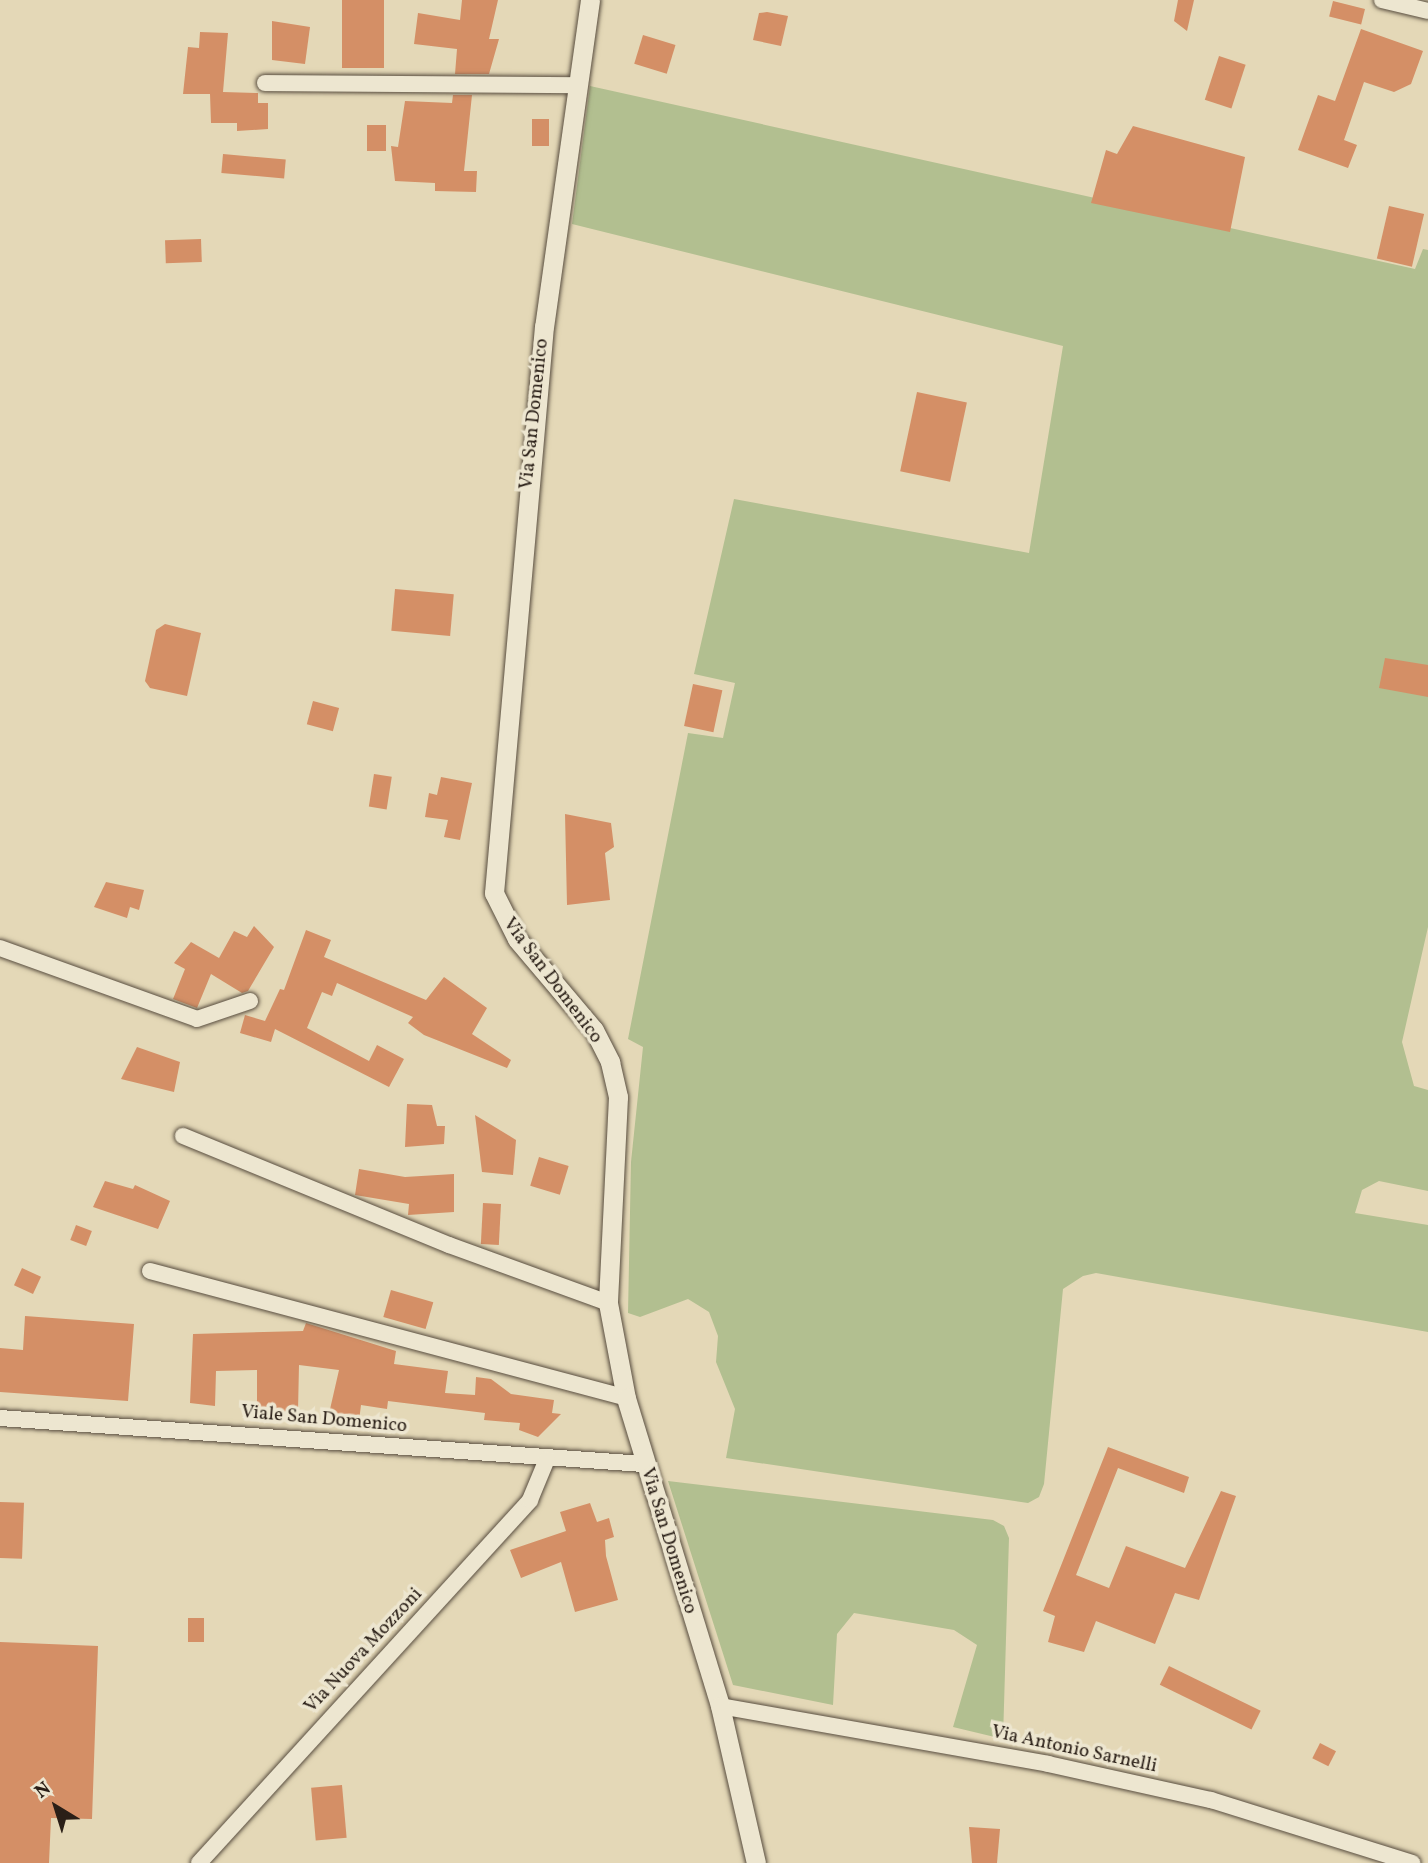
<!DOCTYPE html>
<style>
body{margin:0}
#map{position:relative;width:1428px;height:1863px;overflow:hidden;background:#e4d8b7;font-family:Vollkorn,serif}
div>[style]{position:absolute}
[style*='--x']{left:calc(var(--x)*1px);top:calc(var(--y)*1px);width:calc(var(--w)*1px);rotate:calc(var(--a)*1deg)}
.green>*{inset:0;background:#b2bf90}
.building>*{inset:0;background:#d48f66;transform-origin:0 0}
.roads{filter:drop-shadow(0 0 2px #584d3f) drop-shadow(0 0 2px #584d3f)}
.minor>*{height:16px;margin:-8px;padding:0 8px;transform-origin:8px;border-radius:8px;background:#ede6d0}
.tertiary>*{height:19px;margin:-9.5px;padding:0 9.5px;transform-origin:9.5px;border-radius:9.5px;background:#ede6d0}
span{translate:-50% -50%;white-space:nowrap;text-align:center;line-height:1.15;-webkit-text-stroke:7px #ede6d0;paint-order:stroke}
.street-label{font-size:19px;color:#2a1f17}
.north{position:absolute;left:21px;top:1772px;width:70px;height:70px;-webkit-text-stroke:5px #ede6d0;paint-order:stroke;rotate:322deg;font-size:19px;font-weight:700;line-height:28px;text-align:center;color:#2a1f17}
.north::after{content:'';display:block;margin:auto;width:24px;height:32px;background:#2a1f17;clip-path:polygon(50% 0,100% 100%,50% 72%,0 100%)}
</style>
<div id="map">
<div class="green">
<i style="clip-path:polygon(590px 86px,1415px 269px,1423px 249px,1428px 250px,1428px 927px,1402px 1042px,1414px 1086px,1428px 1090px,1428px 1191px,1379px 1181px,1362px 1190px,1355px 1213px,1428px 1225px,1428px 1332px,1096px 1273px,1083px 1276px,1063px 1289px,1044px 1484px,1039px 1497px,1028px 1503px,726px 1458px,735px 1409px,716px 1362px,718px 1336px,709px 1312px,688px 1299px,640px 1317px,628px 1313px,631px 1162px,643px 1047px,628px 1039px,688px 733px,723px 738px,735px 683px,694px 674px,734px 499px,1029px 553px,1063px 346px,572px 224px)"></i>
<i style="clip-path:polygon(668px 1481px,993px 1520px,1004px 1526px,1009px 1538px,1003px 1739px,953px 1727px,977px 1645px,954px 1630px,854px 1613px,837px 1634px,833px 1705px,733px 1685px)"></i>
</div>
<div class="building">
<i style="left:342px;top:0;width:42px;height:68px"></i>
<i style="clip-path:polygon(462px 0,498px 0,489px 39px,499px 39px,489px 74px,455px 74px,457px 49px,414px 44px,418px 13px,460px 20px)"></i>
<i style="clip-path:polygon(1178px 0,1194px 0,1187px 31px,1174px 21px)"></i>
<i style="left:1333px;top:1px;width:33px;height:16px;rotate:14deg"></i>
<i style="clip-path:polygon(767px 12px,788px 16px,781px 46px,753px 40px,759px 13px)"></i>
<i style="clip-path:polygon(272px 21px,310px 27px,305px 64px,272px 60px)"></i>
<i style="clip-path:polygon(1361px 29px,1423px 51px,1411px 84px,1394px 92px,1364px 82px,1344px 140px,1357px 145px,1348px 168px,1298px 150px,1318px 95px,1335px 101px)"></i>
<i style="clip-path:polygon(200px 32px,228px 33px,223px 92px,258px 93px,258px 103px,268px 103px,268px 129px,237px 131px,237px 123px,211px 123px,210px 94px,183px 94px,188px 47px,199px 48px)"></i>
<i style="left:643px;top:35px;width:34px;height:30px;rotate:17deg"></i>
<i style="left:1219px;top:56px;width:28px;height:46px;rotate:18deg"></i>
<i style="clip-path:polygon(453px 95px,472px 95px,464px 171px,477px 171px,476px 192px,435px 191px,435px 183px,395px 181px,391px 146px,398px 147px,405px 101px,452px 103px)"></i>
<i style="left:532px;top:119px;width:17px;height:27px"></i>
<i style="left:367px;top:125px;width:19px;height:26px"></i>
<i style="clip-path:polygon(1133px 126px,1245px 157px,1230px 232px,1091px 203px,1106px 150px,1117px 154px)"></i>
<i style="left:223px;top:154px;width:63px;height:19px;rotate:5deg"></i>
<i style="left:1389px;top:206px;width:36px;height:54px;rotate:13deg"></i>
<i style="left:201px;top:239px;width:23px;height:36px;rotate:88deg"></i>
<i style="left:917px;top:392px;width:51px;height:81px;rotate:12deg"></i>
<i style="left:395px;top:589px;width:59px;height:42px;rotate:5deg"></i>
<i style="clip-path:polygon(165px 624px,201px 633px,187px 696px,150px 688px,145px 681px,156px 630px)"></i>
<i style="clip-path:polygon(1385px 658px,1428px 665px,1428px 697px,1379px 688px)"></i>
<i style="left:693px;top:684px;width:30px;height:43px;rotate:12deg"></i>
<i style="left:313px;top:701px;width:27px;height:24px;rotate:15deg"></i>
<i style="left:374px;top:774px;width:18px;height:33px;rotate:9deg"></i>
<i style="clip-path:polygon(441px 777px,472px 783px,460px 840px,444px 837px,448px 820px,425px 817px,429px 793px,437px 795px)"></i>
<i style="clip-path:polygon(565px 814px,611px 823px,614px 847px,605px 853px,610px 900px,567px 905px)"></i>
<i style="clip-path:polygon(106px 882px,144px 890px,139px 910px,130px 907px,127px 918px,94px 907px)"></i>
<i style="clip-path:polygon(254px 926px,274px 947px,248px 991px,242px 993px,211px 974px,197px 1008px,173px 999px,185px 969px,174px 963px,191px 942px,219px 958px,234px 931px,247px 937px)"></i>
<i style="clip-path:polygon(306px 930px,331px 940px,324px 957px,426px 1000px,444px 977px,487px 1008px,472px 1034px,511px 1060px,507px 1068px,424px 1035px,408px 1023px,413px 1017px,337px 983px,332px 996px,322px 992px,307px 1028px,369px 1061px,377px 1045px,404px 1059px,389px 1087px,275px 1029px,271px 1042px,240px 1033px,245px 1015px,265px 1021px,280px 989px,284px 990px)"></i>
<i style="clip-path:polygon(137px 1047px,180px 1062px,174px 1092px,121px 1079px)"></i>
<i style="clip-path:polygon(407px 1104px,432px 1105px,437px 1126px,445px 1126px,444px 1144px,405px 1147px)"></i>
<i style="clip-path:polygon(475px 1115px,516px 1140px,513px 1175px,482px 1172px)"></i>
<i style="left:539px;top:1157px;width:31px;height:30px;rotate:17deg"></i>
<i style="clip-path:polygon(359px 1169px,405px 1177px,454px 1174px,454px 1212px,408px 1215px,409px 1204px,355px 1195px)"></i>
<i style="clip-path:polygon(105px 1181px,133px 1189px,135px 1185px,170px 1201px,158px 1229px,93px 1207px)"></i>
<i style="left:483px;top:1203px;width:18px;height:41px;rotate:3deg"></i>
<i style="left:76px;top:1225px;width:17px;height:16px;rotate:21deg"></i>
<i style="left:22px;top:1268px;width:21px;height:19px;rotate:25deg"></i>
<i style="left:391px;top:1290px;width:44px;height:28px;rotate:16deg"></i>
<i style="clip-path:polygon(25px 1316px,134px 1324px,128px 1401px,0 1392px,0 1348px,23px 1350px)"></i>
<i style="clip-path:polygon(306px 1323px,396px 1351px,394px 1364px,448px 1371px,445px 1393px,475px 1395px,476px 1377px,491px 1379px,511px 1394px,554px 1400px,552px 1413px,561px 1414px,538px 1437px,519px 1430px,520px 1423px,484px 1420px,485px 1413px,388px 1401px,387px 1409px,361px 1405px,359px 1421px,328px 1418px,339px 1370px,299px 1365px,298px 1411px,257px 1413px,257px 1370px,216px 1371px,215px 1406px,190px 1403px,193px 1334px,303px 1331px)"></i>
<i style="clip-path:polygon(1108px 1447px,1189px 1477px,1184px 1493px,1118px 1468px,1076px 1575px,1109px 1588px,1126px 1546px,1185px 1568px,1221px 1491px,1236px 1496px,1199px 1600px,1175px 1593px,1155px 1644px,1096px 1621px,1084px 1652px,1048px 1642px,1055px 1616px,1043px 1611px)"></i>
<i style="left:0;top:1502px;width:24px;height:56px;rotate:2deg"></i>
<i style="clip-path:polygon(590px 1503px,597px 1522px,609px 1518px,614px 1537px,605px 1540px,606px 1556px,618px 1600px,575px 1612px,561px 1562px,521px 1578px,510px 1550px,566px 1531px,560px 1512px)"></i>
<i style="left:204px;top:1618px;width:24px;height:16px;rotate:90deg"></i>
<i style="clip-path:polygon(0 1642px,98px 1646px,92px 1819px,51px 1818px,49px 1863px,0 1863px)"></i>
<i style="left:1169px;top:1666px;width:102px;height:21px;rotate:26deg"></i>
<i style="left:1320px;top:1743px;width:18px;height:17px;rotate:27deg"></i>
<i style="left:342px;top:1785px;width:53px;height:31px;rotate:85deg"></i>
<i style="clip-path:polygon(969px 1827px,1000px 1829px,997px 1863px,972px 1863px)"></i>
</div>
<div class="roads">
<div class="minor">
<i style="--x:1382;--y:0;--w:47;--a:13.4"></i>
<i style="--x:265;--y:83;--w:310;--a:0.4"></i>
<i style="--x:0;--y:948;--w:209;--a:19.8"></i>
<i style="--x:197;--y:1019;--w:56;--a:-18.8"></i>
<i style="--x:183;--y:1136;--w:287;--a:22.3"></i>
<i style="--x:449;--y:1245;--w:169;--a:20"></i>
<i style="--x:150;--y:1271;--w:493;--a:14.9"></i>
<i style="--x:0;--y:1418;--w:646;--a:4.09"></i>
<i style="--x:720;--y:1706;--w:333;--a:10"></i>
<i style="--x:1048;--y:1764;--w:167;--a:12.5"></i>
<i style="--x:1211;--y:1800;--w:211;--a:17.4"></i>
<i style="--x:199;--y:1863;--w:491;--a:-47.6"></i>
<i style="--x:530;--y:1500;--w:44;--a:-67.5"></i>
</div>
<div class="tertiary">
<i style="--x:590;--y:0;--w:329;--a:98"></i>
<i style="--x:544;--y:326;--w:569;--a:95.04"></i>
<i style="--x:494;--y:893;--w:51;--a:63.4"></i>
<i style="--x:517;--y:939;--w:119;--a:49.8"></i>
<i style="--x:594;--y:1030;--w:36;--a:63"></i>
<i style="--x:610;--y:1062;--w:36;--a:77"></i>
<i style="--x:618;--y:1097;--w:206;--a:92.8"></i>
<i style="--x:608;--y:1303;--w:97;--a:79.3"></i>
<i style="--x:626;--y:1398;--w:322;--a:73"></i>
<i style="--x:720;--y:1706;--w:161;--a:77.1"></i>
</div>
</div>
<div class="street-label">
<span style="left:535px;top:414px;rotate:-84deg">Via San Domenico</span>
<span style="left:552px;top:981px;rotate:53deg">Via San Domenico</span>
<span style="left:324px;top:1420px;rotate:5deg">Viale San Domenico</span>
<span style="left:668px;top:1541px;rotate:73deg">Via San Domenico</span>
<span style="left:364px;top:1651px;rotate:-47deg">Via Nuova Mozzoni</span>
<span style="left:1074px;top:1750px;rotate:12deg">Via Antonio Sarnelli</span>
</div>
<div class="north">N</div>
</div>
